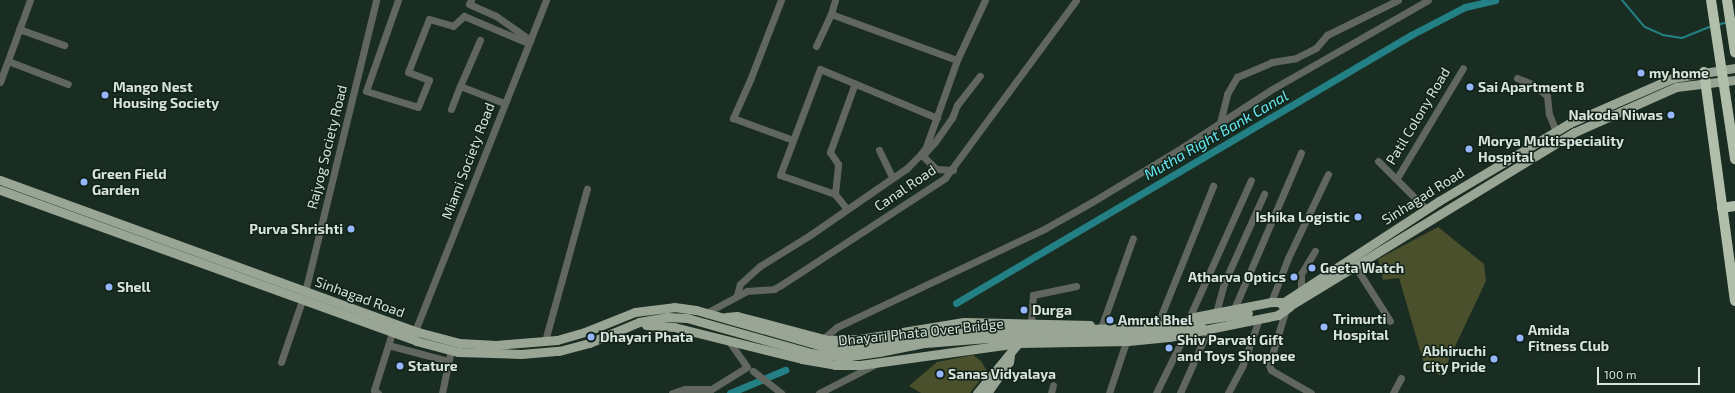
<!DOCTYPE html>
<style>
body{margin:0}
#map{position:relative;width:1735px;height:393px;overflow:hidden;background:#1a2d22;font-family:"Exo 2",sans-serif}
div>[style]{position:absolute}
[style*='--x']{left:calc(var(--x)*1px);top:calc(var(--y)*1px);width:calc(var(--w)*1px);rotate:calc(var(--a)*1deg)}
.green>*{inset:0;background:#4a4f2c}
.stream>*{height:2px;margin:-1px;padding:0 1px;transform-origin:1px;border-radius:1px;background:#238186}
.canal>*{height:7px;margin:-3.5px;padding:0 3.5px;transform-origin:3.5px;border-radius:3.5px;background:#238186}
.minor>*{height:7px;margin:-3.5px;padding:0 3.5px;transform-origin:3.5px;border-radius:3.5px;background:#61675f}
.major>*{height:9px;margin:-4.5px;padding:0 4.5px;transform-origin:4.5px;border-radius:4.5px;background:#9aa695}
.highway>*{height:10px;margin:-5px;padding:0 5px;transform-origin:5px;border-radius:5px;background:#b1bfaa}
.major-bridge>*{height:9px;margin:-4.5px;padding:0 4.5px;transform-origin:4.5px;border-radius:4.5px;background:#9aa695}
.highway-bridge>*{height:10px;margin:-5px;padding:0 5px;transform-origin:5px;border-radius:5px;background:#b1bfaa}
.dots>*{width:11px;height:11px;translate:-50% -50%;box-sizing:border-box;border:2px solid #112319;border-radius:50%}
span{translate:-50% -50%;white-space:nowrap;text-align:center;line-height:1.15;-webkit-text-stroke:3px #112319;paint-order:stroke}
.poi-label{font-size:14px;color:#d7e3db;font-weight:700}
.left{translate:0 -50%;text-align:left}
.right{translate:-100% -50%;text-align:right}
.street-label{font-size:14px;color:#d7e3db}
.water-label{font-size:15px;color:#66e8f0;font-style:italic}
.scale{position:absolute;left:1597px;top:367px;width:103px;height:18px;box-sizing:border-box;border:2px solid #d7e3db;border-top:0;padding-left:5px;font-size:12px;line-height:14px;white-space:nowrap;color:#d7e3db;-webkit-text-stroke:3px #112319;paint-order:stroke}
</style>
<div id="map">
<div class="green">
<i style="clip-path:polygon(1438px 227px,1484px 264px,1486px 281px,1441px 376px,1425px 367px,1399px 278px,1383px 280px,1378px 259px)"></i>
<i style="clip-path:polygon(973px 355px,981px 361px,987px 371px,970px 393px,921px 393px,909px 386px,937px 362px)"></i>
</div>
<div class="stream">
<i style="--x:1622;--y:0;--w:35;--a:50"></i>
<i style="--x:1645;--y:27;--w:20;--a:24"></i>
<i style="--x:1663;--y:35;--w:19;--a:9"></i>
<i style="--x:1682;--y:38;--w:32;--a:-22"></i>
<i style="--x:1718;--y:25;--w:9;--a:-18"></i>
</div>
<div class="canal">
<i style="--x:956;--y:303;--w:528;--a:-30.5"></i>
<i style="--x:1411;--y:35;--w:61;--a:-27.4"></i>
<i style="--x:1465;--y:7;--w:31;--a:-13"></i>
<i style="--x:730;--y:393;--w:60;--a:-22.7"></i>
</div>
<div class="minor">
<i style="--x:398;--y:0;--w:96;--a:109.4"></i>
<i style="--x:366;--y:91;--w:54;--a:17.1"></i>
<i style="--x:418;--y:107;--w:29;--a:-68"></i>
<i style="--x:429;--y:80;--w:22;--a:-159"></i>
<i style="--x:408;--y:72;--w:57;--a:-68.4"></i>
<i style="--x:429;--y:19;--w:25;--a:16"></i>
<i style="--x:453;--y:26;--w:15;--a:-42"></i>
<i style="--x:464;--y:16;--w:69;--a:22.9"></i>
<i style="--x:471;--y:0;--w:4;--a:117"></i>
<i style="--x:469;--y:4;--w:30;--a:24"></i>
<i style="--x:496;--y:16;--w:42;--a:35.2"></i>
<i style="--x:781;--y:0;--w:86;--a:111.2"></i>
<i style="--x:750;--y:80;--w:42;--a:114.1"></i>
<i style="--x:733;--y:118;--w:64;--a:20.1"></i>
<i style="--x:835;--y:0;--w:15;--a:106"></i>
<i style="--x:831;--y:14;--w:134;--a:20.1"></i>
<i style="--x:19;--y:29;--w:48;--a:19.6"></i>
<i style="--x:480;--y:40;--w:50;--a:113.5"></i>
<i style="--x:460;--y:86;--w:47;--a:21.1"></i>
<i style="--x:816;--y:46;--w:35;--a:-65"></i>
<i style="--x:8;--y:61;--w:64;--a:21"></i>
<i style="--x:1517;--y:78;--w:18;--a:22"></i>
<i style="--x:1534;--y:85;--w:17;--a:40"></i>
<i style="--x:1547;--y:96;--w:18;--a:84"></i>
<i style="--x:1549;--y:114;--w:18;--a:68"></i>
<i style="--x:0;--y:82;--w:87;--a:-69.9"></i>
<i style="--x:451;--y:109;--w:25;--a:-69"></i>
<i style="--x:1220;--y:123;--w:30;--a:-76"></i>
<i style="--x:1227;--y:94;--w:20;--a:-60"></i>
<i style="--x:1237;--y:77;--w:38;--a:-23"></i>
<i style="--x:1272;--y:62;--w:24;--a:-9"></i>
<i style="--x:1296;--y:58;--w:22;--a:-27"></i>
<i style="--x:1316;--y:48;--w:17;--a:-50"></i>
<i style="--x:1327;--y:35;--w:79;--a:-26.2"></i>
<i style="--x:879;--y:150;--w:30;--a:64"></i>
<i style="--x:1378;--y:161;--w:68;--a:45"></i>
<i style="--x:953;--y:170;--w:17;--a:-177"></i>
<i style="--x:936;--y:169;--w:21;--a:-135"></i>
<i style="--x:921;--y:154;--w:4;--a:-14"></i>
<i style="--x:925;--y:153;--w:15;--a:-48"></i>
<i style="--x:935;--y:142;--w:29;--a:-55"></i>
<i style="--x:952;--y:118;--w:14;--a:-69"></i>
<i style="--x:957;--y:105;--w:37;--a:-52"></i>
<i style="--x:1397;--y:178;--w:128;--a:-59"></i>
<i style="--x:835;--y:194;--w:30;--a:-84"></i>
<i style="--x:838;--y:164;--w:14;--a:-124"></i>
<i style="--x:830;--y:152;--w:73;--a:-70.1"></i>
<i style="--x:847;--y:209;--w:19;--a:-129"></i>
<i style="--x:835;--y:194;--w:58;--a:-160.9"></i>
<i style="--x:780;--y:175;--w:113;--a:-69.3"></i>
<i style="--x:820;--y:69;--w:127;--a:22.7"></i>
<i style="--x:1355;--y:266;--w:65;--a:57.5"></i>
<i style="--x:1301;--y:293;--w:19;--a:-90"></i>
<i style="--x:1301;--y:274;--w:27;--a:-59"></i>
<i style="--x:737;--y:295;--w:11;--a:-75"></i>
<i style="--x:740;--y:284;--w:27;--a:-42"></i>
<i style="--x:760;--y:266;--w:59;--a:-31.8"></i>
<i style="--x:810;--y:235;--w:118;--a:-34.6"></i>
<i style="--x:907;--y:168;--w:20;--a:-45"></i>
<i style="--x:921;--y:154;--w:9;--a:-54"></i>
<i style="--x:926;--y:147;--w:92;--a:-70.4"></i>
<i style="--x:957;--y:60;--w:66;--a:-65"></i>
<i style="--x:1271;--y:302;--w:47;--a:-68.9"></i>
<i style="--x:1288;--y:258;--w:93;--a:-64.5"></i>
<i style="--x:1234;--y:309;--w:170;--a:-66.8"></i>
<i style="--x:1285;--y:312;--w:55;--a:106.8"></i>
<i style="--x:1269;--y:365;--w:5;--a:68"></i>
<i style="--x:1271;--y:370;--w:46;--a:29.9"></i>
<i style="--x:706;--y:313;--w:47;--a:-28.2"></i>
<i style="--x:747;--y:291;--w:27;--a:-4"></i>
<i style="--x:774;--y:289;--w:8;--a:-30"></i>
<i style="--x:781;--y:285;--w:196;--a:-33.1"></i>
<i style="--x:945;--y:178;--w:221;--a:-53.6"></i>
<i style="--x:1216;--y:313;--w:31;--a:-75"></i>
<i style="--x:1224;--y:283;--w:98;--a:-65.8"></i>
<i style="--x:1189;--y:318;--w:151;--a:-65.8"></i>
<i style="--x:1031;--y:323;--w:28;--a:-86"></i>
<i style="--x:1033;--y:295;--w:44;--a:-11.8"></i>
<i style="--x:1158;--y:323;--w:148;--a:-68.1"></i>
<i style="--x:1102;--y:325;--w:92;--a:-70.4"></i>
<i style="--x:415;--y:331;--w:356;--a:-68.4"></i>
<i style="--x:823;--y:339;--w:18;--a:-41"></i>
<i style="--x:837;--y:327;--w:231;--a:-25.3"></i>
<i style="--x:1046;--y:228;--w:53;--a:-29.5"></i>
<i style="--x:1092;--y:202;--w:106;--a:-31.1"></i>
<i style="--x:1183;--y:147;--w:108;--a:-33"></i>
<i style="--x:1274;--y:88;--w:177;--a:-29.7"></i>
<i style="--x:545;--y:341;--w:158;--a:-74.6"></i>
<i style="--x:388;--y:345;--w:62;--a:14.9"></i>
<i style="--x:281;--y:362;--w:74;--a:-71.1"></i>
<i style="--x:305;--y:292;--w:301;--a:-76.3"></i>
<i style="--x:753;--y:371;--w:36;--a:38"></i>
<i style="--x:378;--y:393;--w:5;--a:-143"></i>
<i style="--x:374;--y:390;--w:60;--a:-72.5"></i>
<i style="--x:442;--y:393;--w:44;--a:-78.2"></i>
<i style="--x:672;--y:393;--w:14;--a:-17"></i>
<i style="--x:685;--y:389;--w:26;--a:0"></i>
<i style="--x:705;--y:393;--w:49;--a:-31.8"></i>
<i style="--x:747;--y:367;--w:32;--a:-125"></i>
<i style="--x:819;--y:393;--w:64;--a:-27"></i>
<i style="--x:1051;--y:393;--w:8;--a:-76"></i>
<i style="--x:1109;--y:393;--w:60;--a:-71.6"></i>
<i style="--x:1156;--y:393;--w:66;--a:-63.8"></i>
<i style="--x:1180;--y:393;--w:69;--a:-66"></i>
<i style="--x:1228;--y:393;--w:30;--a:-62"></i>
<i style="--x:1242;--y:367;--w:51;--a:-70.5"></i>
<i style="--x:1393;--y:393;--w:17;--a:-62"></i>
</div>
<div class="major">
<i style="--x:0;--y:180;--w:445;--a:20"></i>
<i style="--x:418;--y:332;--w:42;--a:15"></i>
<i style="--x:459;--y:343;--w:37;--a:3"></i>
<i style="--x:496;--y:345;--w:61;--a:-4.7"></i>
<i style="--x:557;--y:340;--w:29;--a:-16"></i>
<i style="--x:585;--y:332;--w:54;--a:-21.8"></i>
<i style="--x:635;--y:312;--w:39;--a:-7"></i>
<i style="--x:674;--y:307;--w:22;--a:8"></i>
<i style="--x:696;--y:310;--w:138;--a:15.9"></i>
<i style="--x:829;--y:348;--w:31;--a:2"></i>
<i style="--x:860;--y:349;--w:18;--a:-13"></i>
<i style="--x:0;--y:190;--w:443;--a:19.9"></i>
<i style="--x:416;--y:341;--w:43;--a:14.7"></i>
<i style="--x:458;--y:352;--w:63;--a:1.8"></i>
<i style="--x:521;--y:354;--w:38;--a:-5"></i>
<i style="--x:559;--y:351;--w:31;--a:-15"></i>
<i style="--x:589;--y:343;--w:54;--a:-22.8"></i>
<i style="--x:639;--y:322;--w:28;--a:-10"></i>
<i style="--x:667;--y:317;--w:20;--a:3"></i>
<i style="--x:687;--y:318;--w:129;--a:15.8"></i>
<i style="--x:811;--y:353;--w:32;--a:7"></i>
<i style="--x:843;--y:357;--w:36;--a:-8"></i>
<i style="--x:1281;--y:304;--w:189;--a:-33.1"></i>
<i style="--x:1439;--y:201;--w:152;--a:-30.8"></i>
<i style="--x:1570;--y:123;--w:112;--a:-23.6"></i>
<i style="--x:1673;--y:78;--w:63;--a:-9.2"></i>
<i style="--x:1288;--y:307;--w:336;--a:-31.4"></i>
<i style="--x:1575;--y:132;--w:111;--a:-24"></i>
<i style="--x:1676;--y:87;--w:59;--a:-6.8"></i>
<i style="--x:726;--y:317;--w:11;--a:-5"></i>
<i style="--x:737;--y:316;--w:94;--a:14.8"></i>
<i style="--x:828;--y:340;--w:32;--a:-2"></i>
<i style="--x:860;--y:339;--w:105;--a:-9.3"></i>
<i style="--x:964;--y:322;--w:126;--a:1.4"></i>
<i style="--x:1194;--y:317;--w:78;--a:-11"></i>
<i style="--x:1271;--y:302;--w:17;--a:0"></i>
<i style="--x:646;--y:325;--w:28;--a:4"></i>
<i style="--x:674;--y:327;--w:132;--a:14"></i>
<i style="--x:802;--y:359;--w:34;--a:10"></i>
<i style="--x:835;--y:365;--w:25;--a:0"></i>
<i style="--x:860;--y:365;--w:161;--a:-7.9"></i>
<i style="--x:1019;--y:343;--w:109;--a:-1.1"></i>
<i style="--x:1128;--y:341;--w:41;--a:-5.6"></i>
<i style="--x:1169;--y:337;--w:111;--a:-11.4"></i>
<i style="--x:1278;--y:315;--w:14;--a:-36"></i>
<i style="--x:977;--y:393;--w:67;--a:-50.4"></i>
<i style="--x:987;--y:393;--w:38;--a:-55"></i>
<i style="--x:1009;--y:362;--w:6;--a:-81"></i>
</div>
<div class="highway">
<i style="--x:1727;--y:0;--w:53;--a:81.3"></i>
<i style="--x:1704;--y:72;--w:231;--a:82.3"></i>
<i style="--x:1722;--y:208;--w:13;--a:-9"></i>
</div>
<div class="major-bridge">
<i style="--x:878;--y:345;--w:47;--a:-11.1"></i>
<i style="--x:924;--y:336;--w:63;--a:-5.4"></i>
<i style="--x:987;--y:330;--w:160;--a:-0.7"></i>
<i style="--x:1147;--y:328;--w:102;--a:-8.4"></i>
<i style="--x:879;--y:352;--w:47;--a:-11.1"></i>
<i style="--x:925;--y:343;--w:63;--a:-4.5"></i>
<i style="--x:988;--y:338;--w:159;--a:-1.1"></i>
<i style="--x:1147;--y:335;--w:55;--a:-8.4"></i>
</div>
<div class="highway-bridge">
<i style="--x:1711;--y:0;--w:161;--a:81.4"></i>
</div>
<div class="dots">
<i style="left:1641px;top:73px;background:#96b6fd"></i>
<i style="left:1470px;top:87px;background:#96b6fd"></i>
<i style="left:105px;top:95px;background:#96b6fd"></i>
<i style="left:1671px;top:115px;background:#96b6fd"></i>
<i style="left:1469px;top:149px;background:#96b6fd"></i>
<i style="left:84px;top:182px;background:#96b6fd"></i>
<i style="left:1358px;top:217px;background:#96b6fd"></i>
<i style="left:351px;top:229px;background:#96b6fd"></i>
<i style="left:1312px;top:268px;background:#96b6fd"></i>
<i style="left:1294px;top:277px;background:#96b6fd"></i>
<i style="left:109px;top:287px;background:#96b6fd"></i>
<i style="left:1024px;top:310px;background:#96b6fd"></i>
<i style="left:1110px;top:320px;background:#96b6fd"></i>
<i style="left:1324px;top:327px;background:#96b6fd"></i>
<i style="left:591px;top:337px;background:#96b6fd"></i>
<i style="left:1520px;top:338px;background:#96b6fd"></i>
<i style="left:1169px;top:348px;background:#96b6fd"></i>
<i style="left:1494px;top:359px;background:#96b6fd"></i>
<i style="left:400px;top:366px;background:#96b6fd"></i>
<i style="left:940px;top:374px;background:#96b6fd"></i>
</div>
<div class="poi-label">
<span class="left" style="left:1649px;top:73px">my home</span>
<span class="left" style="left:113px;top:95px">Mango Nest<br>Housing Society</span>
<span class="left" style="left:1478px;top:87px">Sai Apartment B</span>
<span class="right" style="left:1663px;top:115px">Nakoda Niwas</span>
<span class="left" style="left:1478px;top:149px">Morya Multispeciality<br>Hospital</span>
<span class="left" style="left:92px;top:182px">Green Field<br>Garden</span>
<span class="right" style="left:1350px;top:217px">Ishika Logistic</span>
<span class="right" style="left:343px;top:229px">Purva Shrishti</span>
<span class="left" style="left:1320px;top:268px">Geeta Watch</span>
<span class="right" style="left:1286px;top:277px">Atharva Optics</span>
<span class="left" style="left:117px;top:287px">Shell</span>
<span class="left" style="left:1032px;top:310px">Durga</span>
<span class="left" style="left:1333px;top:327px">Trimurti<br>Hospital</span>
<span class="left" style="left:1118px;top:320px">Amrut Bhel</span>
<span class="left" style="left:1528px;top:338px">Amida<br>Fitness Club</span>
<span class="left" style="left:600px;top:337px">Dhayari Phata</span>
<span class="left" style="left:1177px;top:348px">Shiv Parvati Gift<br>and Toys Shoppee</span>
<span class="right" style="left:1486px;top:359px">Abhiruchi<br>City Pride</span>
<span class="left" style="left:408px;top:366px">Stature</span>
<span class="left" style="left:948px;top:374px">Sanas Vidyalaya</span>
</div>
<div class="street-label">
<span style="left:1418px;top:116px;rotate:-59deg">Patil Colony Road</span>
<span style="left:327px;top:147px;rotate:-76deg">Rajyog Society Road</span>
<span style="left:468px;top:161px;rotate:-69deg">Miami Society Road</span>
<span style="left:905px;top:188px;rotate:-34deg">Canal Road</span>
<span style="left:1423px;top:196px;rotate:-32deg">Sinhagad Road</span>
<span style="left:360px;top:297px;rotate:20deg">Sinhagad Road</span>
<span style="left:921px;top:332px;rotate:-6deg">Dhayari Phata Over Bridge</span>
</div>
<div class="water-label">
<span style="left:1216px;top:135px;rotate:-30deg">Mutha Right Bank Canal</span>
</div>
<div class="scale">100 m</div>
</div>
